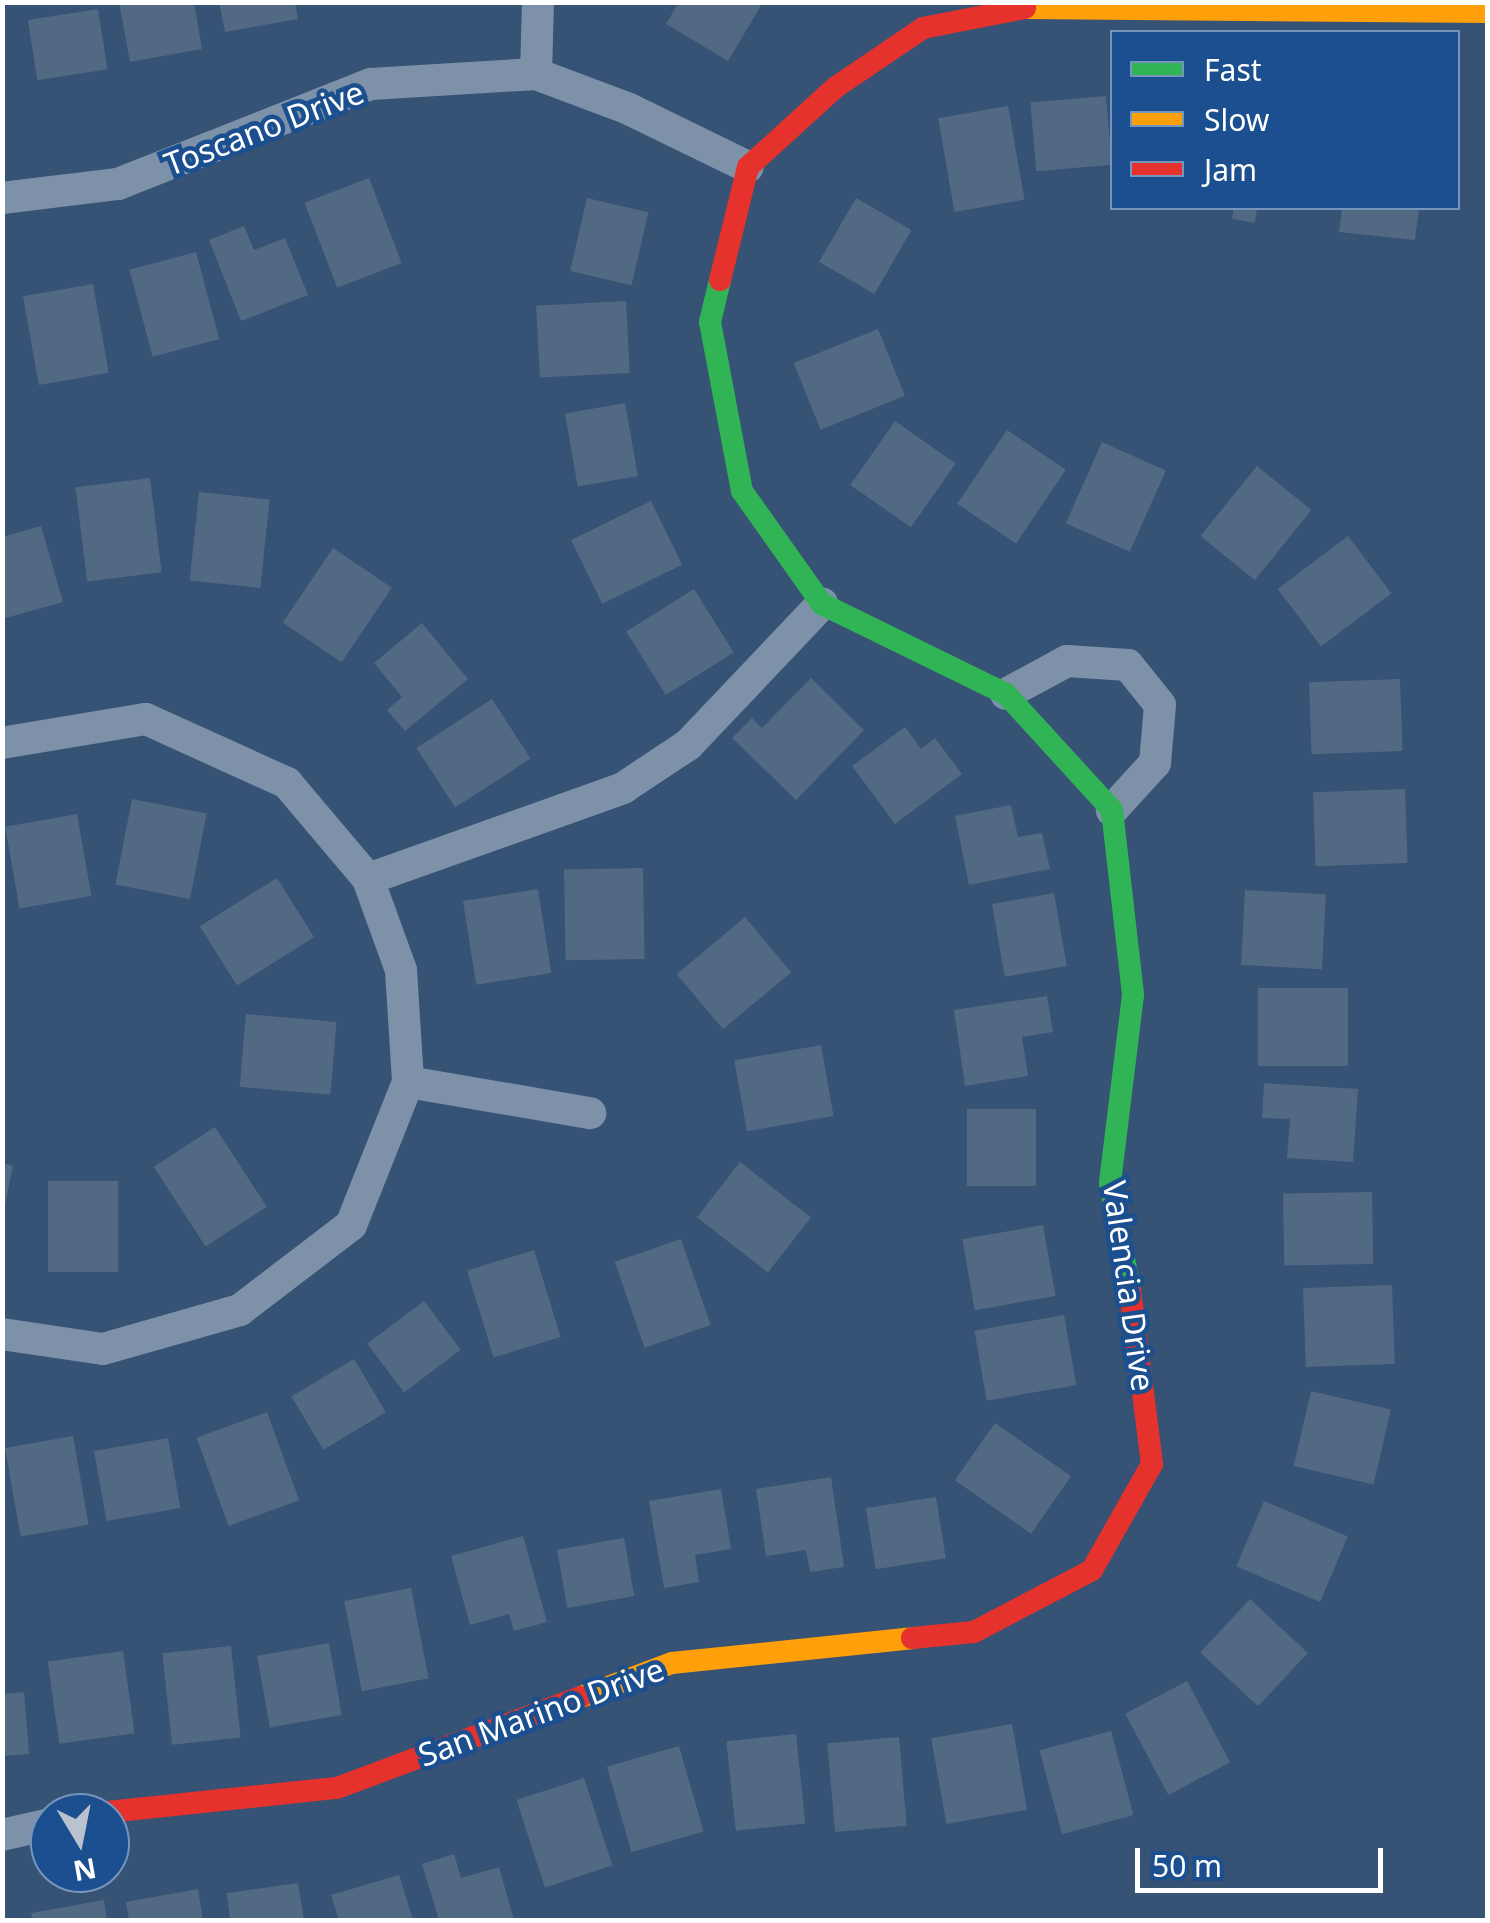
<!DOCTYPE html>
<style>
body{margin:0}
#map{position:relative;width:1490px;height:1923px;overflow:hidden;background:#365274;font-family:"Noto Sans",sans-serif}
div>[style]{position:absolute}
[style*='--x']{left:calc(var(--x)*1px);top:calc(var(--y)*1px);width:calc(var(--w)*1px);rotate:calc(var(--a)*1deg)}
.building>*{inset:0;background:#526984;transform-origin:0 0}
.street>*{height:32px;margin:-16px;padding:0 16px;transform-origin:16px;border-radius:16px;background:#7d92a8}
.fast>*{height:22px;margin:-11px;padding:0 11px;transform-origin:11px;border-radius:11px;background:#30b455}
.slow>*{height:22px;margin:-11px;padding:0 11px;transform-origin:11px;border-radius:11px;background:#ff9f0a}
.jam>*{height:22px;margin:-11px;padding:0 11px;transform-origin:11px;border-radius:11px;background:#e5322d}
span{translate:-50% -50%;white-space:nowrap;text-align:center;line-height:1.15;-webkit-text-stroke:9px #1b4f8f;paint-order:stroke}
.street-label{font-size:32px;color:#fff}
.frame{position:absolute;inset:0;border:5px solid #fff;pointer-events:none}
.legend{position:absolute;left:1110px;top:30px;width:350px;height:180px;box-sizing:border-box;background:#1b4f8f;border:2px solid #7695bc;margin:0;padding:12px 18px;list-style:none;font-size:30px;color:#fff}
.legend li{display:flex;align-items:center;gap:20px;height:50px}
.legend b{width:50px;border:2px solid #7695bc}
.north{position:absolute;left:30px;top:1793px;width:100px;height:100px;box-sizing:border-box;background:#1b4f8f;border:2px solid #7695bc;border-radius:50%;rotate:170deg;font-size:28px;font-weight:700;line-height:40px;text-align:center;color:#fff}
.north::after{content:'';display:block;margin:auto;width:35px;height:45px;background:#b9c2ce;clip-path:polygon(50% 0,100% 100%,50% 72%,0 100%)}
.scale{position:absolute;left:1135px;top:1848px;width:248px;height:45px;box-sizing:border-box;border:5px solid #fff;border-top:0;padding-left:12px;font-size:30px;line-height:35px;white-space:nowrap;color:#fff;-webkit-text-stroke:8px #1b4f8f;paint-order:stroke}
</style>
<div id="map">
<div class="building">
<i style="clip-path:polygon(119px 2px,194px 2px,202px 49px,130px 62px)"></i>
<i style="clip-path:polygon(219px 2px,295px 2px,298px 19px,225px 32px)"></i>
<i style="clip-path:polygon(679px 2px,763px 2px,728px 61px,666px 24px)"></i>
<i style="left:98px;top:9px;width:61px;height:71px;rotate:81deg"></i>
<i style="left:1106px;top:96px;width:69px;height:76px;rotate:85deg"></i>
<i style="left:1008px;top:106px;width:95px;height:71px;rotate:80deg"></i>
<i style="left:369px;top:178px;width:91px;height:69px;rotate:69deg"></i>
<i style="left:587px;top:198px;width:63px;height:75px;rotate:13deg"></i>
<i style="left:856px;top:198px;width:64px;height:74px;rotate:30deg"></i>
<i style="clip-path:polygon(1234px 208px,1257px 208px,1255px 223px,1232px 219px)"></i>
<i style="clip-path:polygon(1342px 208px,1419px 208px,1415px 240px,1339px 232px)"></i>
<i style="clip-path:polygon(244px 226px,254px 250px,285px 238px,308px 295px,241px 321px,209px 240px)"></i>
<i style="left:196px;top:252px;width:90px;height:69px;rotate:75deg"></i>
<i style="left:93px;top:284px;width:90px;height:71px;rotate:80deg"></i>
<i style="left:626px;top:301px;width:72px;height:90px;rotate:87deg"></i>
<i style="left:878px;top:329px;width:72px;height:91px;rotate:68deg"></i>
<i style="left:625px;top:403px;width:74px;height:61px;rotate:80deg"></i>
<i style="left:895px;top:421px;width:74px;height:78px;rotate:35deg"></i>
<i style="left:1007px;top:430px;width:71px;height:89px;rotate:34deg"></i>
<i style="left:1102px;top:442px;width:70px;height:89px;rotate:24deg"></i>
<i style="left:1257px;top:466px;width:70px;height:90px;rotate:39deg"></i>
<i style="left:150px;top:478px;width:95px;height:75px;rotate:83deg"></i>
<i style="left:199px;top:492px;width:71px;height:89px;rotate:6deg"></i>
<i style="left:651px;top:501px;width:71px;height:89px;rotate:64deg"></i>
<i style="clip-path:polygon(41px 526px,63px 602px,2px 619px,2px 537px)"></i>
<i style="left:1348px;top:536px;width:72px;height:88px;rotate:53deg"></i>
<i style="left:333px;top:548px;width:71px;height:90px;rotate:34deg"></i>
<i style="left:694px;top:589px;width:75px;height:80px;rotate:58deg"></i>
<i style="clip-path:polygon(422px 623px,468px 679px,405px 731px,387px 710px,402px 697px,374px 663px)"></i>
<i style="clip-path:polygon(811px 678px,864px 730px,796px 800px,732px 738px,752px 718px,762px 728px)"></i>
<i style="left:1400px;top:679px;width:72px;height:91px;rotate:88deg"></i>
<i style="left:492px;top:699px;width:71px;height:90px;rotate:57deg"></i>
<i style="clip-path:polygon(905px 727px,921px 749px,935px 738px,962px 774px,895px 824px,852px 766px)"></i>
<i style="left:1405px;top:789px;width:74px;height:92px;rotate:88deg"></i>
<i style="left:132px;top:799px;width:76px;height:87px;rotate:11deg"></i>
<i style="clip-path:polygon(1011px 805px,1018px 837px,1042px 833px,1050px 869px,969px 885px,955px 816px)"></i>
<i style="left:77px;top:814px;width:83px;height:73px;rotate:80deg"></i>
<i style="left:643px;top:868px;width:91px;height:79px;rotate:89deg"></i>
<i style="left:277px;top:878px;width:70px;height:91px;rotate:58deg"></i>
<i style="left:538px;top:889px;width:85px;height:76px;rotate:81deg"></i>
<i style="left:1245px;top:890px;width:81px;height:75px;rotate:3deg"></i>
<i style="left:1054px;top:893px;width:74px;height:63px;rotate:80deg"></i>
<i style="left:745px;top:917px;width:72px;height:89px;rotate:50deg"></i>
<i style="left:1258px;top:988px;width:90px;height:78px"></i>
<i style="clip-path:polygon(1047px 996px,1053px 1032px,1022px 1037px,1028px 1076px,965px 1086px,954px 1010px)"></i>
<i style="left:246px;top:1014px;width:91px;height:73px;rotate:5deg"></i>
<i style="left:821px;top:1045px;width:72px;height:88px;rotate:80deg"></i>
<i style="clip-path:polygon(1264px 1083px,1358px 1089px,1353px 1162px,1287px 1158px,1290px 1119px,1262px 1118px)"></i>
<i style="left:1036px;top:1109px;width:77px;height:69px;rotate:90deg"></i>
<i style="left:215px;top:1127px;width:95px;height:73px;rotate:57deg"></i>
<i style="left:740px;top:1162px;width:90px;height:70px;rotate:38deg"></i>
<i style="clip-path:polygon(2px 1163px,13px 1166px,4px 1210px,2px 1210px)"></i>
<i style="left:48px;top:1181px;width:70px;height:91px"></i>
<i style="left:1372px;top:1192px;width:72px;height:89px;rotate:89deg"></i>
<i style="left:1043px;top:1225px;width:72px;height:82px;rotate:80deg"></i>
<i style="left:681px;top:1239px;width:91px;height:70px;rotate:71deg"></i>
<i style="left:534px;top:1250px;width:91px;height:70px;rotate:73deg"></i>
<i style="left:1392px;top:1285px;width:79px;height:89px;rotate:88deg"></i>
<i style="left:424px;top:1301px;width:61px;height:71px;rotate:53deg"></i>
<i style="left:1064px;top:1315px;width:71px;height:91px;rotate:80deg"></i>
<i style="left:354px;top:1359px;width:62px;height:73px;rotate:59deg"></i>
<i style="left:1311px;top:1391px;width:82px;height:77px;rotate:13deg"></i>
<i style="left:267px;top:1412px;width:94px;height:75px;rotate:70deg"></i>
<i style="left:995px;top:1423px;width:93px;height:70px;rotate:35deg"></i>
<i style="left:73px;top:1436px;width:90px;height:69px;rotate:80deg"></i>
<i style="left:168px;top:1438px;width:71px;height:75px;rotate:80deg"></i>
<i style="clip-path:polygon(831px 1477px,844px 1567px,810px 1572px,806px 1550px,766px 1556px,756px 1489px)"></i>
<i style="clip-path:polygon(721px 1489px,731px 1549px,695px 1555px,699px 1582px,664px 1588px,649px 1501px)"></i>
<i style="left:936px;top:1497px;width:62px;height:71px;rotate:81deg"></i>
<i style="left:1264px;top:1501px;width:91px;height:71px;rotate:23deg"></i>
<i style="clip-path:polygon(523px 1536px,547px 1622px,514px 1631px,509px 1614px,470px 1625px,451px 1556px)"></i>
<i style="left:624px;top:1538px;width:59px;height:68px;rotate:80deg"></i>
<i style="left:411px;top:1588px;width:92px;height:68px;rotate:79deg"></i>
<i style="left:1250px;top:1599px;width:79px;height:73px;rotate:43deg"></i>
<i style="left:329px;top:1643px;width:73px;height:73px;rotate:80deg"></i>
<i style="left:231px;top:1646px;width:92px;height:69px;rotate:84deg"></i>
<i style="left:123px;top:1651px;width:83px;height:76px;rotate:82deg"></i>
<i style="left:1187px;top:1681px;width:92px;height:70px;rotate:62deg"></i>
<i style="clip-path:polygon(24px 1692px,29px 1754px,2px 1756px,2px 1694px)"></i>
<i style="left:1012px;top:1724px;width:87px;height:82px;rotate:80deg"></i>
<i style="left:1111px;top:1731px;width:87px;height:74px;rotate:75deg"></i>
<i style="left:796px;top:1734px;width:90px;height:70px;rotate:84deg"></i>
<i style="left:899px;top:1737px;width:89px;height:72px;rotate:85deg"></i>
<i style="left:679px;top:1746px;width:89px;height:75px;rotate:74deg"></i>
<i style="left:584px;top:1778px;width:92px;height:71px;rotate:72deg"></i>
<i style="clip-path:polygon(454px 1854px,461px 1878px,499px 1867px,514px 1920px,439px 1920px,422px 1864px)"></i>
<i style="clip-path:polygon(399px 1875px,413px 1920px,339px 1920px,331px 1895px)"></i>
<i style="clip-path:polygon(298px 1883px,304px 1920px,230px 1920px,227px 1893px)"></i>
<i style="clip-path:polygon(198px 1889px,203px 1920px,129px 1920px,126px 1902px)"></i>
<i style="clip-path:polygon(104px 1900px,107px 1920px,33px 1920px,31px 1913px)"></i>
</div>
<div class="street">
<i style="--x:536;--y:74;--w:72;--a:-88.4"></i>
<i style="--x:2;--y:198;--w:117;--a:-6.9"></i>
<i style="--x:118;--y:184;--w:272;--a:-21.6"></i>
<i style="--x:371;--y:84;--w:165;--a:-3.5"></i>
<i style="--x:536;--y:74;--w:99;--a:20.6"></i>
<i style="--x:629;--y:109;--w:132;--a:26"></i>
<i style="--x:1006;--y:694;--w:69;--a:-28.4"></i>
<i style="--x:1067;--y:661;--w:61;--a:3.8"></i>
<i style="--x:1128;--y:665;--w:51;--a:51.3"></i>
<i style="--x:1160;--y:705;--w:58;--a:94.9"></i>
<i style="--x:1155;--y:763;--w:64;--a:132.5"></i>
<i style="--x:2;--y:743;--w:146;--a:-9.5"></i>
<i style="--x:146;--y:719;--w:155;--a:24.4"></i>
<i style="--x:287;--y:783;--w:126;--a:49.8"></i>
<i style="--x:368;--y:879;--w:97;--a:70.1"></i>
<i style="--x:401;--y:970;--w:112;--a:86.4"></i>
<i style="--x:408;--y:1082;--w:154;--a:111.7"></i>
<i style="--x:351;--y:1225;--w:140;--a:142.6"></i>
<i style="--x:240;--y:1310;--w:142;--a:164.1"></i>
<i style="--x:103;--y:1349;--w:102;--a:-171.6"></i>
<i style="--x:368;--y:879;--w:271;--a:-19.6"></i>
<i style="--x:623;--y:788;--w:78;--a:-33.5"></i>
<i style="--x:688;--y:745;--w:195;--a:-46.5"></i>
<i style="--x:408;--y:1082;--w:185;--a:9.7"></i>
<i style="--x:2;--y:1835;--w:49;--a:-12.9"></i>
</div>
<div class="fast">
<i style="--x:720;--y:280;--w:43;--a:103.4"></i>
<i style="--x:710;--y:322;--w:172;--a:79.3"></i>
<i style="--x:742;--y:491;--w:138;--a:54.7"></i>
<i style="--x:822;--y:604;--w:205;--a:26.1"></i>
<i style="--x:1006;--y:694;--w:157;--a:47.6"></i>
<i style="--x:1112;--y:810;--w:186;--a:83.5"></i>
<i style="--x:1133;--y:995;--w:189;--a:97"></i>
<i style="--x:1110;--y:1183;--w:110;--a:79.5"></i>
</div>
<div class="slow">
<i style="--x:1025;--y:8;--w:463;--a:0.5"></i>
<i style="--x:581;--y:1697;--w:97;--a:-20.5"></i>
<i style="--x:672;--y:1663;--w:241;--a:-5.9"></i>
</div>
<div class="jam">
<i style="--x:720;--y:280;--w:116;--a:-76.1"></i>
<i style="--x:748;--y:167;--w:119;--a:-42.3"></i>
<i style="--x:836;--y:87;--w:105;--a:-34.1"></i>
<i style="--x:923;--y:28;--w:104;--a:-11.1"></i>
<i style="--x:912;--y:1638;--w:62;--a:-5.5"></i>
<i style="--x:974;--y:1632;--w:133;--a:-27.7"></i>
<i style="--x:1092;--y:1570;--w:122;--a:-60.5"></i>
<i style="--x:1152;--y:1464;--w:174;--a:-97.2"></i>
<i style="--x:98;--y:1813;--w:240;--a:-6"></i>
<i style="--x:337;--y:1788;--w:260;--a:-20.5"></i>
</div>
<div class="street-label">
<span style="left:264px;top:128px;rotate:-21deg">Toscano Drive</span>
<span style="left:1129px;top:1286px;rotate:82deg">Valencia Drive</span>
<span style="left:541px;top:1712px;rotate:-20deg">San Marino Drive</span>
</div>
<div class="frame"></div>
<ul class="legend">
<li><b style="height:12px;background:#30b455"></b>Fast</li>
<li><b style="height:12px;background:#ff9f0a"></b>Slow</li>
<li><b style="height:12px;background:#e5322d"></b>Jam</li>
</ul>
<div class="north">N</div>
<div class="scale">50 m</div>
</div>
